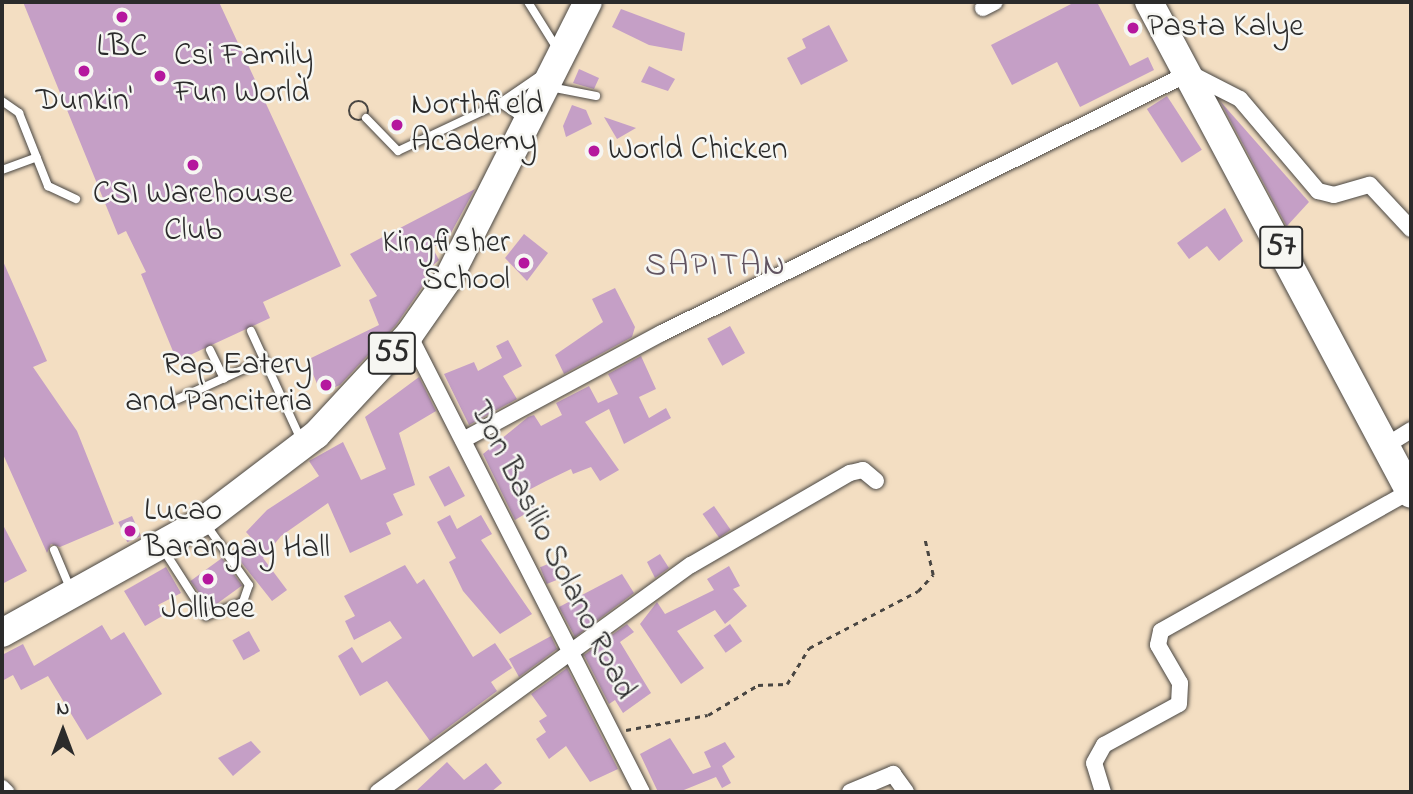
<!DOCTYPE html>
<style>
body{margin:0}
#map{position:relative;width:1413px;height:794px;overflow:hidden;background:#f3dec2;font-family:"Indie Flower",sans-serif}
div>[style]{position:absolute}
[style*='--x']{left:calc(var(--x)*1px);top:calc(var(--y)*1px);width:calc(var(--w)*1px);rotate:calc(var(--a)*1deg)}
.building>*{inset:0;background:#c59fc6;transform-origin:0 0}
.path>*{height:2.5px;margin-top:-1.25px;transform-origin:0;background:repeating-linear-gradient(90deg,#494642 0 5px,transparent 0 10px)}
.path>.ring{margin:-1.25px;padding:0;box-sizing:content-box;background:none;border:2.5px solid #494642;border-radius:50%}
.roads{filter:drop-shadow(0 0 2px #494642) drop-shadow(0 0 2px #494642)}
.service>*{height:8px;margin:-4px;padding:0 4px;transform-origin:4px;border-radius:4px;background:#fff}
.minor>*{height:16px;margin:-8px;padding:0 8px;transform-origin:8px;border-radius:8px;background:#fff}
.trunk>*{height:28px;margin:-14px;padding:0 14px;transform-origin:14px;border-radius:14px;background:#fff}
.dots>*{width:19px;height:19px;translate:-50% -50%;box-sizing:border-box;border:4px solid #f6f6f2;border-radius:50%}
span{translate:-50% -50%;white-space:nowrap;text-align:center;line-height:1.15;-webkit-text-stroke:5px #f6f6f2;paint-order:stroke}
.shield-label span{padding:2px 5px;background:#f6f6f2;border:2px solid;border-radius:5px;-webkit-text-stroke-width:0}
.shield-label{font-size:30px;color:#2b2b2b;font-weight:700}
.poi-label{font-size:32px;color:#2b2b2b}
.left{translate:0 -50%;text-align:left}
.right{translate:-100% -50%;text-align:right}
.street-label{font-size:32px;color:#2b2b2b}
.neighbourhood-label{font-size:33px;color:#615461;letter-spacing:2px}
.frame{position:absolute;inset:0;border:4px solid #2b2b2b;pointer-events:none}
.north{position:absolute;left:28px;top:696px;width:70px;height:70px;-webkit-text-stroke:5px #f6f6f2;paint-order:stroke;rotate:0deg;font-size:19px;font-weight:700;line-height:28px;text-align:center;color:#2b2b2b}
.north::after{content:'';display:block;margin:auto;width:24px;height:32px;background:#2b2b2b;clip-path:polygon(50% 0,100% 100%,50% 72%,0 100%)}
</style>
<div id="map">
<div class="building">
<i style="clip-path:polygon(23px 2px,219px 2px,341px 266px,263px 302px,270px 318px,177px 361px,141px 274px,146px 272px,126px 231px,118px 235px)"></i>
<i style="clip-path:polygon(1075px 2px,1097px 2px,1130px 66px,1148px 57px,1154px 70px,1080px 107px,1057px 62px,1012px 85px,991px 45px)"></i>
<i style="clip-path:polygon(621px 9px,685px 33px,682px 51px,649px 45px,612px 27px)"></i>
<i style="clip-path:polygon(829px 25px,848px 61px,801px 85px,787px 58px,806px 48px,802px 39px)"></i>
<i style="clip-path:polygon(649px 66px,675px 79px,668px 91px,641px 82px)"></i>
<i style="clip-path:polygon(579px 69px,599px 78px,594px 89px,573px 83px)"></i>
<i style="left:1167px;top:96px;width:64px;height:24px;rotate:57deg"></i>
<i style="clip-path:polygon(1220px 101px,1309px 202px,1287px 226px,1286px 225px)"></i>
<i style="clip-path:polygon(572px 105px,586px 110px,592px 124px,566px 137px,563px 126px)"></i>
<i style="clip-path:polygon(604px 117px,636px 128px,617px 139px)"></i>
<i style="clip-path:polygon(475px 189px,446px 242px,432px 247px,439px 260px,423px 274px,427px 280px,396px 325px,340px 385px,321px 393px,307px 360px,379px 325px,369px 300px,377px 296px,350px 254px)"></i>
<i style="clip-path:polygon(1225px 208px,1243px 241px,1219px 261px,1207px 246px,1189px 259px,1177px 243px)"></i>
<i style="clip-path:polygon(524px 234px,548px 253px,527px 281px,505px 258px)"></i>
<i style="clip-path:polygon(2px 259px,47px 361px,33px 367px,77px 431px,114px 524px,60px 547px,51px 544px,47px 553px,2px 452px)"></i>
<i style="clip-path:polygon(615px 288px,635px 327px,632px 337px,564px 374px,555px 355px,603px 322px,592px 299px)"></i>
<i style="left:730px;top:326px;width:31px;height:26px;rotate:61deg"></i>
<i style="clip-path:polygon(508px 340px,522px 366px,503px 376px,517px 399px,469px 425px,444px 374px,474px 362px,478px 371px,502px 358px,496px 346px)"></i>
<i style="clip-path:polygon(641px 356px,656px 389px,639px 397px,649px 418px,666px 408px,671px 418px,624px 444px,609px 409px,585px 422px,619px 470px,600px 481px,591px 467px,573px 474px,571px 469px,546px 481px,525px 492px,535px 508px,515px 520px,483px 454px,528px 417px,534px 415px,541px 426px,562px 415px,556px 403px,589px 386px,598px 403px,618px 394px,608px 374px)"></i>
<i style="clip-path:polygon(419px 377px,436px 411px,399px 433px,415px 485px,393px 494px,403px 515px,386px 523px,391px 534px,350px 553px,328px 503px,281px 536px,263px 558px,287px 590px,272px 601px,237px 557px,256px 543px,246px 532px,267px 510px,319px 476px,309px 461px,343px 442px,361px 480px,386px 469px,365px 417px)"></i>
<i style="left:449px;top:466px;width:34px;height:23px;rotate:62deg"></i>
<i style="left:714px;top:506px;width:29px;height:14px;rotate:55deg"></i>
<i style="clip-path:polygon(450px 515px,457px 529px,481px 515px,492px 534px,481px 540px,532px 614px,500px 634px,463px 591px,449px 562px,456px 558px,437px 522px)"></i>
<i style="left:132px;top:516px;width:22px;height:15px;rotate:66deg"></i>
<i style="clip-path:polygon(2px 523px,27px 571px,2px 584px)"></i>
<i style="clip-path:polygon(660px 554px,669px 568px,655px 578px,647px 562px)"></i>
<i style="left:222px;top:558px;width:34px;height:39px;rotate:54deg"></i>
<i style="left:553px;top:562px;width:18px;height:14px;rotate:68deg"></i>
<i style="clip-path:polygon(405px 565px,417px 584px,424px 579px,473px 657px,495px 643px,512px 668px,491px 682px,497px 691px,430px 741px,387px 681px,360px 696px,338px 656px,352px 647px,362px 663px,402px 638px,390px 621px,354px 640px,345px 621px,355px 616px,344px 596px)"></i>
<i style="clip-path:polygon(729px 566px,740px 586px,733px 589px,747px 606px,725px 624px,715px 610px,677px 631px,704px 668px,681px 684px,640px 624px,657px 602px,665px 614px,714px 590px,707px 579px)"></i>
<i style="clip-path:polygon(166px 567px,181px 593px,158px 605px,164px 615px,145px 626px,124px 591px)"></i>
<i style="clip-path:polygon(622px 574px,634px 593px,575px 637px,559px 607px)"></i>
<i style="clip-path:polygon(627px 624px,634px 632px,620px 642px,651px 693px,623px 713px,615px 700px,609px 704px,584px 655px)"></i>
<i style="left:730px;top:624px;width:21px;height:20px;rotate:55deg"></i>
<i style="clip-path:polygon(102px 625px,111px 640px,124px 632px,162px 694px,87px 740px,48px 676px,21px 690px,13px 675px,2px 681px,2px 655px,23px 644px,34px 666px)"></i>
<i style="left:249px;top:631px;width:23px;height:19px;rotate:61deg"></i>
<i style="clip-path:polygon(551px 636px,557px 649px,519px 677px,509px 659px)"></i>
<i style="clip-path:polygon(567px 668px,618px 769px,590px 782px,566px 746px,549px 759px,536px 739px,546px 732px,539px 721px,547px 716px,531px 694px)"></i>
<i style="clip-path:polygon(670px 738px,693px 774px,711px 767px,704px 752px,725px 742px,735px 757px,722px 766px,731px 783px,722px 788px,716px 777px,679px 792px,658px 792px,640px 754px)"></i>
<i style="clip-path:polygon(251px 741px,261px 752px,233px 776px,218px 758px)"></i>
<i style="clip-path:polygon(447px 762px,464px 780px,486px 763px,502px 783px,491px 792px,415px 792px)"></i>
</div>
<div class="path">
<i class="ring" style="left:349px;top:101px;width:17.5px;height:17.5px"></i>
<i style="--x:626;--y:730;--w:83;--a:-10.4"></i>
<i style="--x:708;--y:715;--w:58;--a:-31"></i>
<i style="--x:758;--y:685;--w:29;--a:-2"></i>
<i style="--x:787;--y:684;--w:42;--a:-58.6"></i>
<i style="--x:809;--y:648;--w:123;--a:-27.6"></i>
<i style="--x:918;--y:591;--w:22;--a:-47"></i>
<i style="--x:933;--y:575;--w:39;--a:-103"></i>
</div>
<div class="roads">
<div class="service">
<i style="--x:528;--y:2;--w:57;--a:58"></i>
<i style="--x:550;--y:87;--w:47;--a:11.1"></i>
<i style="--x:2;--y:101;--w:21;--a:35"></i>
<i style="--x:19;--y:113;--w:79;--a:68.3"></i>
<i style="--x:48;--y:186;--w:31;--a:25"></i>
<i style="--x:500;--y:103;--w:29;--a:34"></i>
<i style="--x:366;--y:118;--w:46;--a:45.9"></i>
<i style="--x:398;--y:151;--w:113;--a:-25.2"></i>
<i style="--x:500;--y:103;--w:46;--a:-34.4"></i>
<i style="--x:2;--y:170;--w:37;--a:-20"></i>
<i style="--x:251;--y:331;--w:122;--a:65.3"></i>
<i style="--x:210;--y:350;--w:32;--a:64"></i>
<i style="--x:178;--y:399;--w:94;--a:-24.4"></i>
<i style="--x:163;--y:549;--w:80;--a:57.3"></i>
<i style="--x:206;--y:616;--w:40;--a:-21"></i>
<i style="--x:243;--y:602;--w:18;--a:-71"></i>
<i style="--x:249;--y:585;--w:76;--a:-125.4"></i>
<i style="--x:54;--y:550;--w:41;--a:67.2"></i>
</div>
<div class="minor">
<i style="--x:983;--y:8;--w:13;--a:-27"></i>
<i style="--x:409;--y:335;--w:513;--a:62.99"></i>
<i style="--x:463;--y:440;--w:226;--a:-28.3"></i>
<i style="--x:662;--y:333;--w:588;--a:-26.26"></i>
<i style="--x:1189;--y:73;--w:57;--a:27"></i>
<i style="--x:1240;--y:99;--w:121;--a:49.7"></i>
<i style="--x:1318;--y:191;--w:16;--a:14"></i>
<i style="--x:1334;--y:195;--w:37;--a:-16"></i>
<i style="--x:1370;--y:185;--w:60;--a:47"></i>
<i style="--x:1387;--y:445;--w:28;--a:-32"></i>
<i style="--x:2;--y:788;--w:6;--a:45"></i>
<i style="--x:378;--y:792;--w:387;--a:-36"></i>
<i style="--x:691;--y:565;--w:184;--a:-30.1"></i>
<i style="--x:850;--y:473;--w:13;--a:-13"></i>
<i style="--x:863;--y:470;--w:17;--a:40"></i>
<i style="--x:850;--y:792;--w:47;--a:-22.7"></i>
<i style="--x:893;--y:774;--w:22;--a:54"></i>
<i style="--x:1103;--y:792;--w:30;--a:-107"></i>
<i style="--x:1094;--y:763;--w:21;--a:-61"></i>
<i style="--x:1104;--y:745;--w:85;--a:-28.7"></i>
<i style="--x:1179;--y:704;--w:21;--a:-87"></i>
<i style="--x:1180;--y:683;--w:44;--a:-120.1"></i>
<i style="--x:1158;--y:645;--w:14;--a:-78"></i>
<i style="--x:1161;--y:631;--w:286;--a:-29.3"></i>
</div>
<div class="trunk">
<i style="--x:1149;--y:2;--w:557;--a:61.96"></i>
<i style="--x:2;--y:633;--w:230;--a:-29.1"></i>
<i style="--x:203;--y:521;--w:142;--a:-37.3"></i>
<i style="--x:316;--y:435;--w:137;--a:-47.1"></i>
<i style="--x:409;--y:335;--w:68;--a:-55.1"></i>
<i style="--x:448;--y:279;--w:310;--a:-63.2"></i>
</div>
</div>
<div class="dots">
<i style="left:122px;top:17px;background:#b5179e"></i>
<i style="left:1133px;top:28px;background:#b5179e"></i>
<i style="left:84px;top:71px;background:#b5179e"></i>
<i style="left:160px;top:76px;background:#b5179e"></i>
<i style="left:397px;top:125px;background:#b5179e"></i>
<i style="left:594px;top:151px;background:#b5179e"></i>
<i style="left:193px;top:165px;background:#b5179e"></i>
<i style="left:524px;top:263px;background:#b5179e"></i>
<i style="left:326px;top:385px;background:#b5179e"></i>
<i style="left:130px;top:531px;background:#b5179e"></i>
<i style="left:208px;top:579px;background:#b5179e"></i>
</div>
<div class="shield-label">
<span style="left:1281px;top:247px">57</span>
<span style="left:392px;top:353px">55</span>
</div>
<div class="poi-label">
<span class="left" style="left:1147px;top:28px">Pasta Kalye</span>
<span style="left:122px;top:48px">LBC</span>
<span class="left" style="left:174px;top:76px">Csi Family<br>Fun World</span>
<span style="left:84px;top:102px">Dunkin'</span>
<span class="left" style="left:411px;top:125px">Northfield<br>Academy</span>
<span class="left" style="left:608px;top:151px">World Chicken</span>
<span style="left:193px;top:214px">CSI Warehouse<br>Club</span>
<span class="right" style="left:510px;top:263px">Kingfisher<br>School</span>
<span class="right" style="left:312px;top:385px">Rap Eatery<br>and Panciteria</span>
<span class="left" style="left:144px;top:531px">Lucao<br>Barangay Hall</span>
<span style="left:208px;top:610px">Jollibee</span>
</div>
<div class="street-label">
<span style="left:551px;top:551px;rotate:63deg">Don Basilio Solano Road</span>
</div>
<div class="neighbourhood-label">
<span style="left:716px;top:267px">SAPITAN</span>
</div>
<div class="frame"></div>
<div class="north">N</div>
</div>
